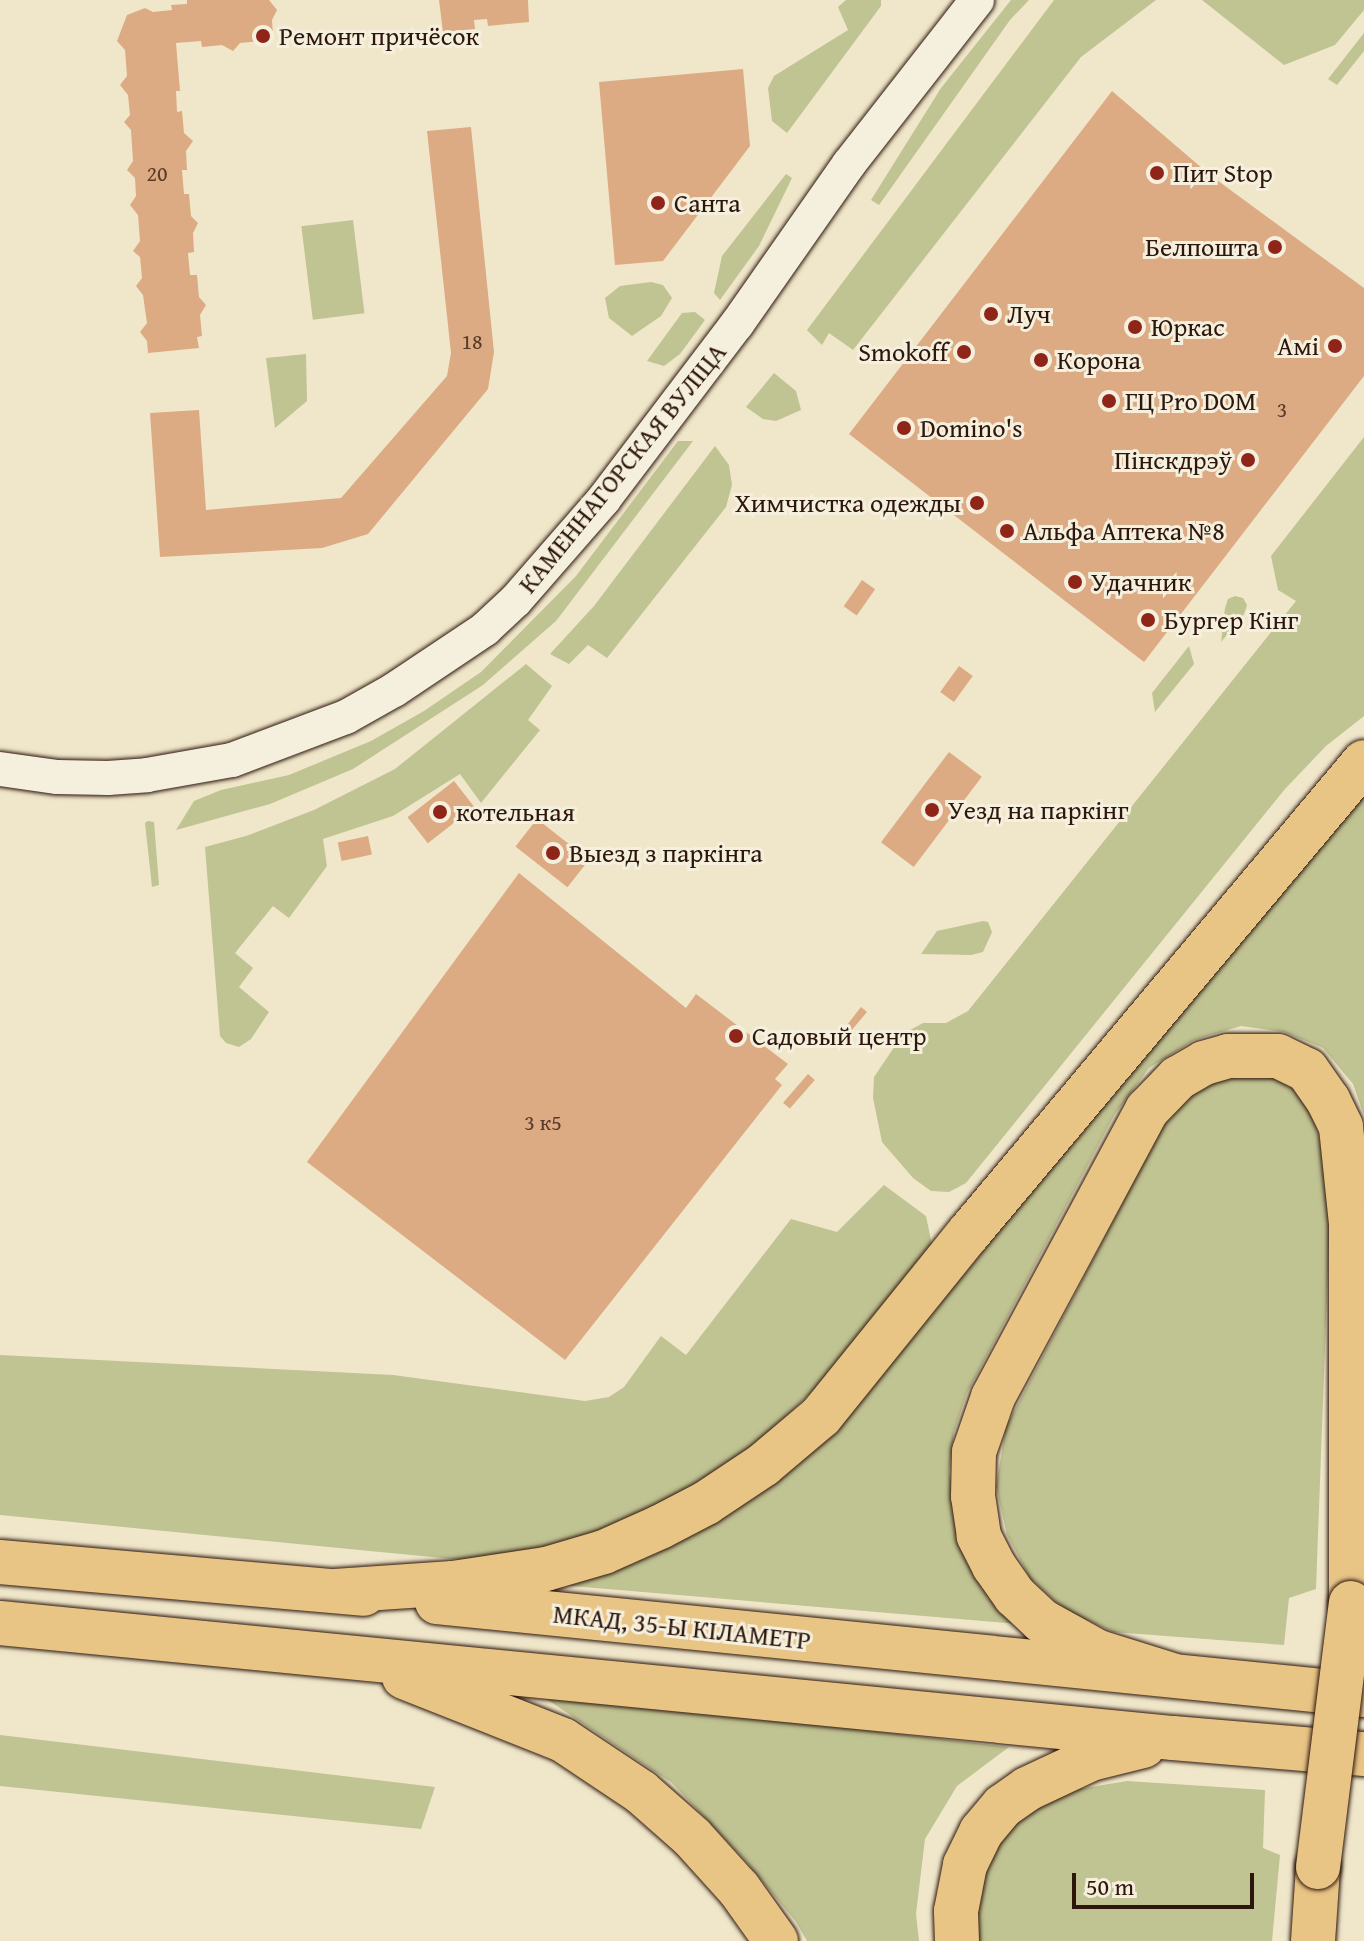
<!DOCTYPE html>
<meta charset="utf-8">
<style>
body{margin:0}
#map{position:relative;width:1364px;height:1941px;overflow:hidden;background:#f0e7ca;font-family:"Gentium Book Plus",serif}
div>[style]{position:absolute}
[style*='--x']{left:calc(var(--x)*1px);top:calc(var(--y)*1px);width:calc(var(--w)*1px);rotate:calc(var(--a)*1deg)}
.green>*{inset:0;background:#c0c392;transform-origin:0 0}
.building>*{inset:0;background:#dcaa83;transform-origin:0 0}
.roads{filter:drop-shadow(0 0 2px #2d160c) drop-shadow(0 0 2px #2d160c)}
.secondary>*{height:34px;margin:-17px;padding:0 17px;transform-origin:17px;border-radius:17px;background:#f5efdd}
.highway>*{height:44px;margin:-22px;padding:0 22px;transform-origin:22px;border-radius:22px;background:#e8c485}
.bridges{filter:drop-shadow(0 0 2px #2d160c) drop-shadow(0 0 2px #2d160c)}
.highway-bridge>*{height:44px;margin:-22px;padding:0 22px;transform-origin:22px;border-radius:22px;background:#e8c485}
.dots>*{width:22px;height:22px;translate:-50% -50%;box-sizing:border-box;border:4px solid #f5efdd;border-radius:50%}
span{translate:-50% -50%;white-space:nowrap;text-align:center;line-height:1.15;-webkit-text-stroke:6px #f5efdd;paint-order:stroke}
.number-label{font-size:22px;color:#593b2a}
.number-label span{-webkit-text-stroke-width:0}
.poi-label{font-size:26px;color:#2d160c}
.left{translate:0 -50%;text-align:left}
.right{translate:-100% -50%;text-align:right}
.street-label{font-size:26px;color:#2d160c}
.scale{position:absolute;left:1072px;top:1873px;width:182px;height:36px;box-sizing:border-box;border:4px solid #2d160c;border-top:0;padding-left:10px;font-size:24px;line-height:28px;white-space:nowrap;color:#2d160c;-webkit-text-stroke:6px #f5efdd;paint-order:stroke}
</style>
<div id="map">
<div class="green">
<i style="clip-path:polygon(846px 0,881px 0,881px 6px,787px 133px,772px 121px,768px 88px,774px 76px,848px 30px,838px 7px)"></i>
<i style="clip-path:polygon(1011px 0,1029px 0,1010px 20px,879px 205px,871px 200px,941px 88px)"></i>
<i style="clip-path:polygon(1054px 0,1156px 0,1081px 57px,853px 350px,829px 333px,822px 345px,807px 330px)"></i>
<i style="clip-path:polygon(1202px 0,1364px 0,1364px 10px,1335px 45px,1284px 65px)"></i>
<i style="clip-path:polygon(1364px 33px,1364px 51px,1337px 85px,1328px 79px)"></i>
<i style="clip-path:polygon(786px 174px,792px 178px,759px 246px,720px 300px,714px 293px,722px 256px)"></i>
<i style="left:353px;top:220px;width:94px;height:52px;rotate:83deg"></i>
<i style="clip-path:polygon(651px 282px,663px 285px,672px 298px,661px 316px,632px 336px,609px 318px,605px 298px,620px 286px)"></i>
<i style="clip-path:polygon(695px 312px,705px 320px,680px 354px,664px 366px,647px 361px,682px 313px)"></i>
<i style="clip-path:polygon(306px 354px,307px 401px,275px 428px,266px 358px)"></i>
<i style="clip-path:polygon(774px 373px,796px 391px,801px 410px,776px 421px,763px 419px,746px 407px)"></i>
<i style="clip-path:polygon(1364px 437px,1364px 716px,1326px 746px,1285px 789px,966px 1183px,949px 1192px,931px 1191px,913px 1178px,882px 1142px,873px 1098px,874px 1077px,903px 1034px,923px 1023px,946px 1023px,968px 1011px,1296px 601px,1278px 590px,1271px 556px)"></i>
<i style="clip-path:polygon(678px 441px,693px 441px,556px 621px,483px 685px,353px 769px,270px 804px,176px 830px,194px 801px,221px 790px,289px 775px,371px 741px,424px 711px,481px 672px,576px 576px)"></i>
<i style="clip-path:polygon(715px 446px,729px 465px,732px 485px,726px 507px,607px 658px,588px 645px,569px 664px,550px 654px,594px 606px)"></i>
<i style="clip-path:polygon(1235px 596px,1243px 598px,1247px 605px,1244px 614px,1221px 642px,1225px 608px,1228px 599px)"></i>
<i style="clip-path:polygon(1189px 646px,1194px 664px,1155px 712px,1152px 693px)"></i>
<i style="clip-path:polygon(526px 664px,552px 686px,528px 720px,540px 730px,481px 803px,460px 774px,393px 816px,323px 839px,327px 866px,289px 918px,273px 906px,235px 953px,253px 968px,239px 987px,269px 1012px,251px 1039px,239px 1047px,226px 1043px,220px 1036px,205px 847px,246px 836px,314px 810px,395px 769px)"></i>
<i style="clip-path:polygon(1364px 781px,1364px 1115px,1353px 1084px,1323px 1048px,1284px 1032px,1241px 1026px,1194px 1040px,1149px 1068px,1115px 1114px,967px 1393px,954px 1432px,949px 1472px,958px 1517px,1019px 1624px,548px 1584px,731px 1504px)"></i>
<i style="clip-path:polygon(148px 821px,154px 822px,159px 885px,152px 887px,145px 823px)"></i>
<i style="clip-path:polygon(983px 921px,988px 922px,992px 932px,983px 952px,971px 955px,921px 954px,937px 931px)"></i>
<i style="clip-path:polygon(1229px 1073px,1269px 1074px,1298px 1092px,1314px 1117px,1325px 1162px,1330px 1213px,1316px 1589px,1289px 1598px,1284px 1645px,1113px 1632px,1064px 1609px,1030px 1578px,1007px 1535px,996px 1486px,1006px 1427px,1165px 1121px,1192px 1090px)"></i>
<i style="clip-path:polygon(884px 1185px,926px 1216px,932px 1245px,816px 1388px,767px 1434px,713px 1476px,671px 1502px,574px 1541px,473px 1561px,0 1515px,0 1355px,393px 1375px,585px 1401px,609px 1397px,624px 1387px,661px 1336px,686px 1355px,791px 1219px,837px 1232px)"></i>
<i style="clip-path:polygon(536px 1692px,1009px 1747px,957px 1786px,925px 1839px,916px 1914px,919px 1941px,807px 1941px,796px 1922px,745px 1860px,672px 1783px)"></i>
<i style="clip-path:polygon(0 1735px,435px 1787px,421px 1829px,0 1786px)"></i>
<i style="clip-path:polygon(1127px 1781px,1265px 1790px,1263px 1848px,1280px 1855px,1272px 1941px,974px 1941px,984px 1857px,1003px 1826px,1067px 1791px)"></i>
</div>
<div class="building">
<i style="clip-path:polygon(187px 0,269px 0,277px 10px,272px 20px,273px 35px,262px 36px,262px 41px,240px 43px,233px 51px,222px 45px,202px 47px,201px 41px,176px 43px,180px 91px,176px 91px,177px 112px,182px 111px,184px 133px,193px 141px,186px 151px,187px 170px,182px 170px,184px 194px,189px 194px,191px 216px,198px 223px,193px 233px,194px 252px,188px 253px,190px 275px,197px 275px,199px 297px,206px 305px,200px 315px,202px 336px,197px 337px,199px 348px,148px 353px,147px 341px,140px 332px,147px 323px,143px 295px,136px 286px,142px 278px,140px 257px,133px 251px,140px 241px,138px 215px,130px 205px,136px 196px,135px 178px,127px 170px,133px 161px,131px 130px,124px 122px,130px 115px,128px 95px,120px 85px,127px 76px,125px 50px,117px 41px,127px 15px,145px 8px,153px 12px,172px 10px,171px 5px,187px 4px)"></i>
<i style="clip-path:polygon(439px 0,528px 0,529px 22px,488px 26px,487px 19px,474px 20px,475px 29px,443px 32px)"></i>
<i style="clip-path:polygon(743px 69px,750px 146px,663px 261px,615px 265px,599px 82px)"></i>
<i style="clip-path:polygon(1112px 91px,1210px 175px,1364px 288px,1364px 376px,1144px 662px,849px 434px)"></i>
<i style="clip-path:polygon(471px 127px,494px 352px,488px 389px,368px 534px,322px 548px,160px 557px,150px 413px,199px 410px,206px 510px,341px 498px,447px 376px,451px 353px,427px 131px)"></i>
<i style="left:862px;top:580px;width:16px;height:32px;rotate:35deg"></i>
<i style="left:959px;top:666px;width:17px;height:32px;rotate:36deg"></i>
<i style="left:949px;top:752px;width:41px;height:113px;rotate:37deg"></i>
<i style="left:454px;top:781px;width:33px;height:59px;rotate:52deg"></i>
<i style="left:537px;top:819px;width:66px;height:35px;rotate:38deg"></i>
<i style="left:368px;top:836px;width:19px;height:31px;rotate:78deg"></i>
<i style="clip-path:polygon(519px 873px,686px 1008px,696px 994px,788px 1064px,775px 1079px,782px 1085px,565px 1360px,307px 1162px)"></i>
<i style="clip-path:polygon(861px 1007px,867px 1012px,845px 1038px,842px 1036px,840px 1034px)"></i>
<i style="left:808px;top:1074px;width:9px;height:38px;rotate:41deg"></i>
</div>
<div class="roads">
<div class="secondary">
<i style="--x:0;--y:769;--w:58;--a:8"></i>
<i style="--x:57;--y:777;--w:51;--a:1.1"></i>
<i style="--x:108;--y:778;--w:39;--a:-4"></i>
<i style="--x:147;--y:775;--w:86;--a:-10"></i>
<i style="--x:232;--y:760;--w:122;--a:-20.7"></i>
<i style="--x:346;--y:717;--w:55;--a:-29.4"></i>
<i style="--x:394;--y:690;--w:110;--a:-33.8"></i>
<i style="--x:485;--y:629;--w:42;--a:-43.1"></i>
<i style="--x:516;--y:600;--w:134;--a:-48.9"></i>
<i style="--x:604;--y:499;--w:220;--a:-52.8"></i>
<i style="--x:737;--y:324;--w:195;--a:-55"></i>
<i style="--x:849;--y:164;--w:208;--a:-52"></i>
</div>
<div class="highway">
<i style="--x:0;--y:1562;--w:365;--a:5"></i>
<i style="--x:335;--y:1591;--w:118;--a:-3.9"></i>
<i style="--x:453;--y:1583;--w:94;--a:-8.6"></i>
<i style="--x:546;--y:1569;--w:60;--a:-16.3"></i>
<i style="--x:604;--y:1552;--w:61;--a:-24.1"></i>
<i style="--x:660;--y:1527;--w:52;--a:-27.6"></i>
<i style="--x:706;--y:1503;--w:69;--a:-33.7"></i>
<i style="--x:763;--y:1465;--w:76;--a:-40.2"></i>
<i style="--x:821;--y:1416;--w:234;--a:-51.1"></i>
<i style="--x:968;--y:1234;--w:616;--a:-50"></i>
<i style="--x:437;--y:1602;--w:932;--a:5.73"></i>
<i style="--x:0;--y:1623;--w:1179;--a:5.6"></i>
<i style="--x:1173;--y:1738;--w:192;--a:4.8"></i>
<i style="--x:1172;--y:1675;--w:77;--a:-162.7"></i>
<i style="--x:1098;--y:1652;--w:64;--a:-151"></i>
<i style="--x:1042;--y:1621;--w:37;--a:-137"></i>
<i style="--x:1015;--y:1596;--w:37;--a:-125"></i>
<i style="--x:994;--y:1566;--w:34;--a:-117"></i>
<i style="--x:979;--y:1536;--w:40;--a:-98.5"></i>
<i style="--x:973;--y:1496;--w:44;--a:-88.7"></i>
<i style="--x:974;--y:1452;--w:58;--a:-70.9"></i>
<i style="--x:993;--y:1397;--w:326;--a:-61.8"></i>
<i style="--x:1147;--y:1110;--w:45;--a:-45.9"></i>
<i style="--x:1178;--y:1078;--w:30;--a:-30"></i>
<i style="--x:1204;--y:1063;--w:25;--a:-16"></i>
<i style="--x:1228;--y:1056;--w:50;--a:0"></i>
<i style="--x:1278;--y:1056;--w:32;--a:26"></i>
<i style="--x:1307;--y:1070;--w:37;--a:55"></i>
<i style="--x:1328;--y:1100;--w:30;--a:64"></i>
<i style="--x:1341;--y:1127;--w:97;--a:84.1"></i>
<i style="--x:1351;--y:1223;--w:380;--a:90"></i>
<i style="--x:404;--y:1677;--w:171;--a:21.6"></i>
<i style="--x:563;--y:1740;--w:94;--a:33.7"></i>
<i style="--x:641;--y:1792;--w:68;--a:41.4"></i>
<i style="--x:692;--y:1837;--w:70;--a:47.9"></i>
<i style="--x:739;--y:1889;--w:64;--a:54.6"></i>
<i style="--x:957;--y:1941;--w:30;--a:-92"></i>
<i style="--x:956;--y:1911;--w:47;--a:-78.9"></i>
<i style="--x:965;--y:1865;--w:37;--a:-64"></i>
<i style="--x:981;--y:1832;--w:34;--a:-50"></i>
<i style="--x:1003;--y:1806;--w:29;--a:-35"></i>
<i style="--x:1027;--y:1789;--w:71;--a:-25.1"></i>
<i style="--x:1091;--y:1759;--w:54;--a:-14"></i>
<i style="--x:1313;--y:1941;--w:74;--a:-86.1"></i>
</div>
</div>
<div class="bridges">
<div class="highway-bridge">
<i style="--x:1318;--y:1867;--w:266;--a:-82.9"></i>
</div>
</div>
<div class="dots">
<i style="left:263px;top:36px;background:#8f2418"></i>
<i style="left:1157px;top:173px;background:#8f2418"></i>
<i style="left:658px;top:203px;background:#8f2418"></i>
<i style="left:1275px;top:247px;background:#8f2418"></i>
<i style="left:991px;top:314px;background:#8f2418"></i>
<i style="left:1135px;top:327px;background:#8f2418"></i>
<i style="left:1335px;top:346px;background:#8f2418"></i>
<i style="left:964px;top:352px;background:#8f2418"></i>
<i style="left:1041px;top:360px;background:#8f2418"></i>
<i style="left:1109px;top:401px;background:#8f2418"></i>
<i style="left:904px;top:428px;background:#8f2418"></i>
<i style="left:1248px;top:460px;background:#8f2418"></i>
<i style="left:977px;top:503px;background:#8f2418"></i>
<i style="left:1007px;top:531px;background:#8f2418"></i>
<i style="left:1075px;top:582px;background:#8f2418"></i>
<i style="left:1148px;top:620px;background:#8f2418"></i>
<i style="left:932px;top:810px;background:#8f2418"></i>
<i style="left:440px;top:812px;background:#8f2418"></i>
<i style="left:553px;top:853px;background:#8f2418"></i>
<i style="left:736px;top:1036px;background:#8f2418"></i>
</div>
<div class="number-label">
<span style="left:157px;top:174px">20</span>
<span style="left:472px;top:342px">18</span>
<span style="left:1282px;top:410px">3</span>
<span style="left:543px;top:1123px">3 к5</span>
</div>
<div class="poi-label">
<span class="left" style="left:279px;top:36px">Ремонт причёсок</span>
<span class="left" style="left:1173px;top:173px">Пит Stop</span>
<span class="left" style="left:674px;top:203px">Санта</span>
<span class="right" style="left:1259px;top:247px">Белпошта</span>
<span class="left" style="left:1007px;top:314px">Луч</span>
<span class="left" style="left:1151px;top:327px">Юркас</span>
<span class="right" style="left:1319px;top:346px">Амі</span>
<span class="right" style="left:948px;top:352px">Smokoff</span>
<span class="left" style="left:1057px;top:360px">Корона</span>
<span class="left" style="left:1125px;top:401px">ГЦ Pro DOM</span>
<span class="left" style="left:920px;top:428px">Domino's</span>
<span class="right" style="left:1232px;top:460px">Пінскдрэў</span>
<span class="right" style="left:961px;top:503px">Химчистка одежды</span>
<span class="left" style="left:1023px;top:531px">Альфа Аптека №8</span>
<span class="left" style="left:1091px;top:582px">Удачник</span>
<span class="left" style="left:1164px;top:620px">Бургер Кінг</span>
<span class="left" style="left:948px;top:810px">Уезд на паркінг</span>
<span class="left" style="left:456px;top:812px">котельная</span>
<span class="left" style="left:569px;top:853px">Выезд з паркінга</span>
<span class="left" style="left:752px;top:1036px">Садовый центр</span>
</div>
<div class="street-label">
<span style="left:622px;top:468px;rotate:-51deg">КАМЕННАГОРСКАЯ ВУЛІЦА</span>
<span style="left:682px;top:1627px;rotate:6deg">МКАД, 35-Ы КІЛАМЕТР</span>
</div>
<div class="scale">50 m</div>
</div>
